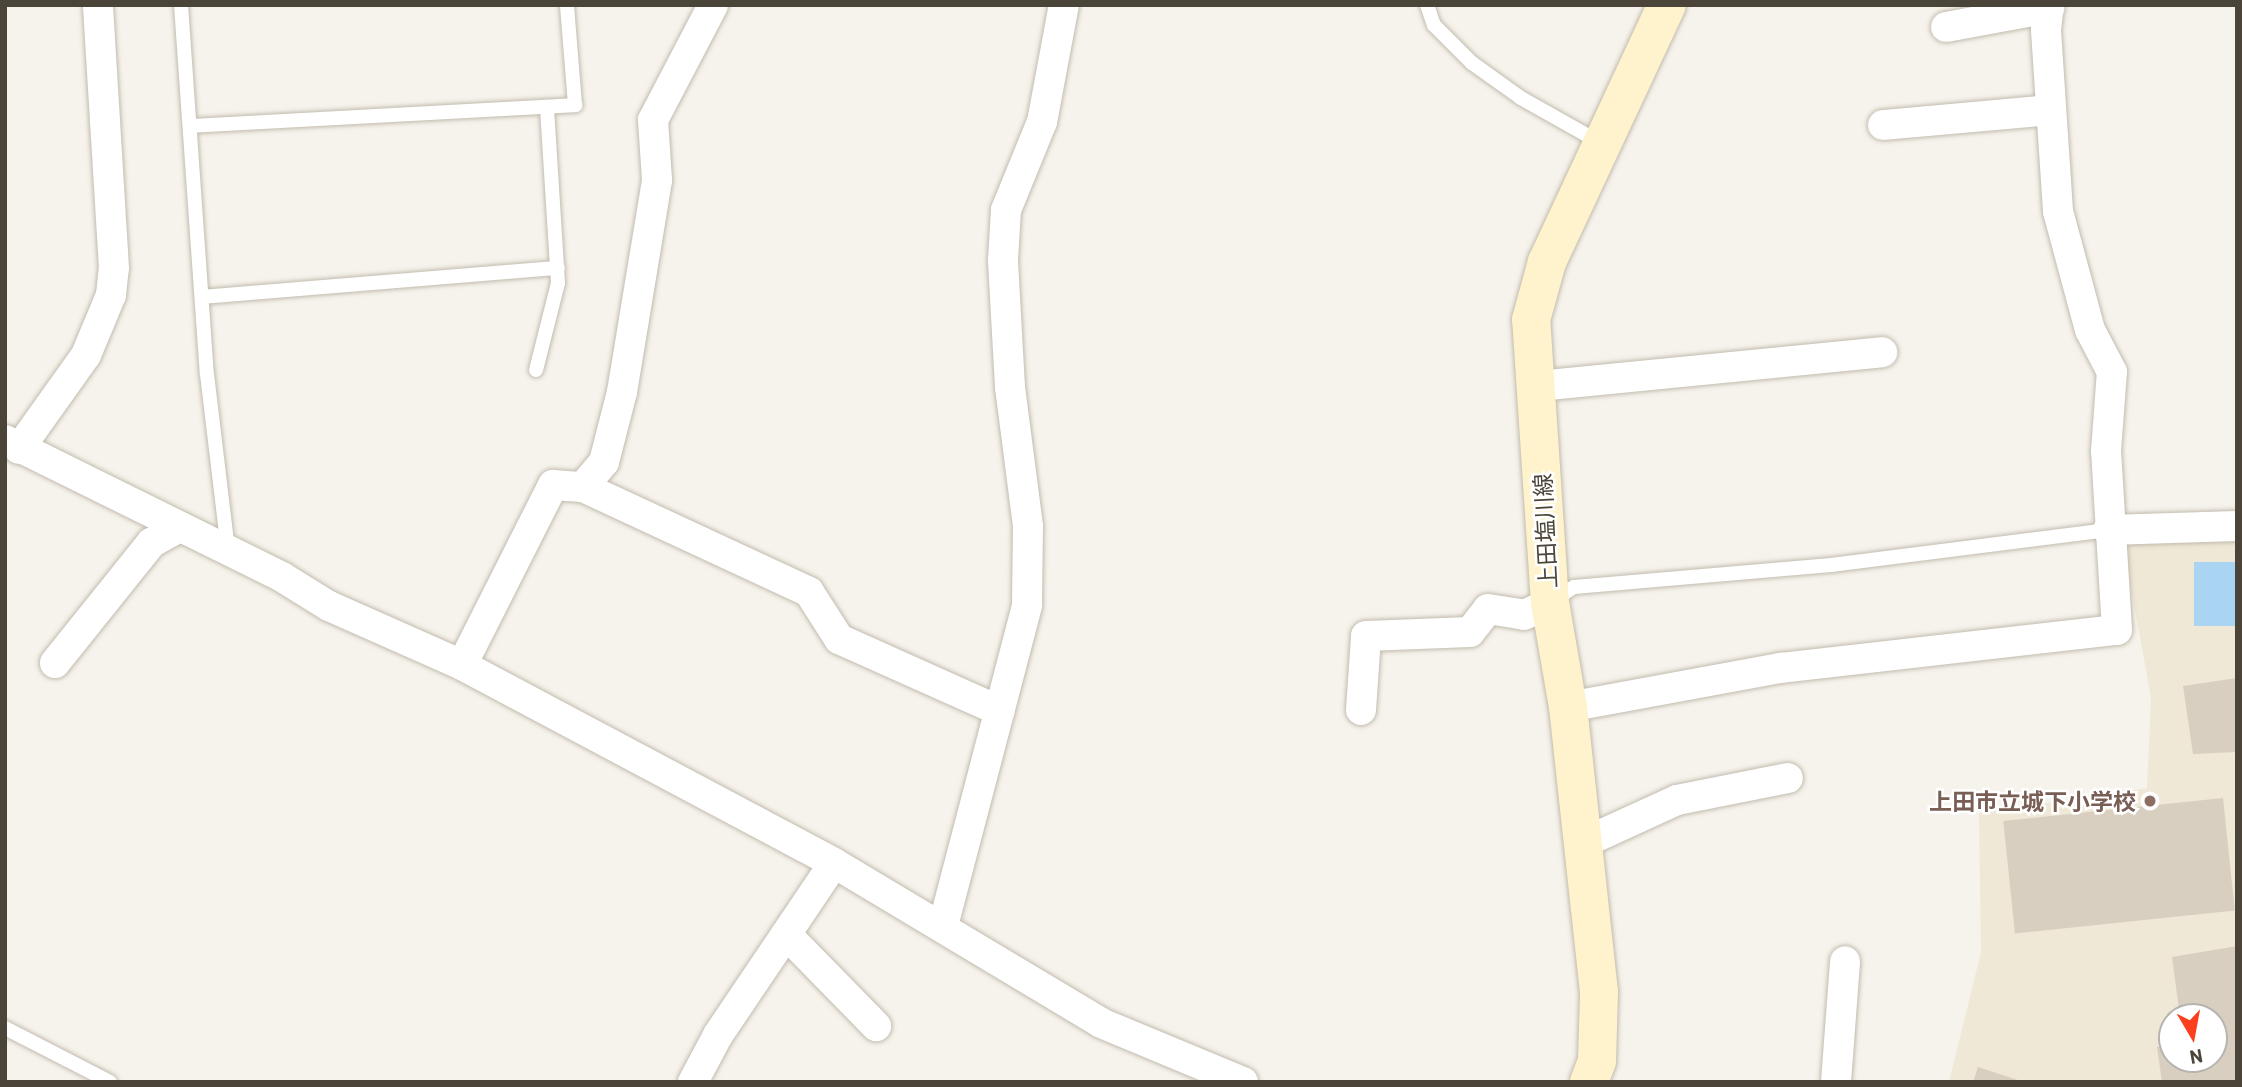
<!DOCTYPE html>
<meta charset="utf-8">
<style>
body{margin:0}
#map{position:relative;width:2242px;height:1087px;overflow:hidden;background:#f6f3ec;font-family:Barlow,"Noto Sans JP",sans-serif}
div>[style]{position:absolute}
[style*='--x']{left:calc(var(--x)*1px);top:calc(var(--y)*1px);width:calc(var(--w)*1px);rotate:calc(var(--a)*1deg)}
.education>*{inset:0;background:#efe8d6}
.water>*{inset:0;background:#a9d4f2;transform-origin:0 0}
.building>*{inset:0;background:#d8cfc1;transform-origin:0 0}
.roads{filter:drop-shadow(0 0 2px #c2bbae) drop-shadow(0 0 2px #c2bbae)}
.service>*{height:14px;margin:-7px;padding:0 7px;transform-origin:7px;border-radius:7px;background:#fff}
.minor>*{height:30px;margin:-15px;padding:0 15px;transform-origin:15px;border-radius:15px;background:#fff}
.secondary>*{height:38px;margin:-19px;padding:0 19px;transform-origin:19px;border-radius:19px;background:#fff3cd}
.dots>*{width:19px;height:19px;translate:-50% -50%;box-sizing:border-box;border:4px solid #fff;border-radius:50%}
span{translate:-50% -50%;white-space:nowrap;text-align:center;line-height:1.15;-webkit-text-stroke:5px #fff;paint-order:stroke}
.street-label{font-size:23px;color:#4b4439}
.education-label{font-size:23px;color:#785e54;font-weight:700}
.right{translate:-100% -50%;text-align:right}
.frame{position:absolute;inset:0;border:7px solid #4b4439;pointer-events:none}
.north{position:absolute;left:2158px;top:1003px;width:70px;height:70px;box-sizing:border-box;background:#fff;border:2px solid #b7b4b0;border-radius:50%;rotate:170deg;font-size:19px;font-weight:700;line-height:28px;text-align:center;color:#4b4439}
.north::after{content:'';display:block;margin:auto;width:24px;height:32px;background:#fc3f1d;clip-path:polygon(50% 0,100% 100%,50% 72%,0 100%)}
</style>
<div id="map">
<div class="education">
<i style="clip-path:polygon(evenodd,2237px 540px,2237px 1082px,1949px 1082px,1981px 952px,1979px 813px,2147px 788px,2151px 698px,2123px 544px,2237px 540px,2172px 1017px,2214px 1017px,2214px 1059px,2172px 1059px,2172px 1017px)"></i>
</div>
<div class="water">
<i style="left:2237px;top:562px;width:64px;height:43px;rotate:90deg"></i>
</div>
<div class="building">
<i style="clip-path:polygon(2237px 678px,2237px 752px,2193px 754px,2183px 686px)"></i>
<i style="left:2223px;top:798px;width:113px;height:221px;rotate:84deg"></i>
<i style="clip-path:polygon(2237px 946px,2237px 1082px,2162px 1082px,2157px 1047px,2172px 1044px,2172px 1059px,2214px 1059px,2214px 1017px,2180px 1017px,2172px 957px)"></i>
<i style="clip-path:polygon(1978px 1067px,2021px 1081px,2021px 1082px,1973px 1082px)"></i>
</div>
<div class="roads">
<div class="service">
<i style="--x:181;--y:5;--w:370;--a:86"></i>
<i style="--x:207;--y:374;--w:176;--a:83.2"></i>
<i style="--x:1427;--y:5;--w:21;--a:71"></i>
<i style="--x:1434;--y:25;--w:54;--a:45"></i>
<i style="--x:1472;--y:63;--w:60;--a:35.5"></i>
<i style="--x:1521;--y:98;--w:92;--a:29.4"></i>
<i style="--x:190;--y:126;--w:386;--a:-3.1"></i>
<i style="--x:575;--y:105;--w:100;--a:-94.6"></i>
<i style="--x:202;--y:297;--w:357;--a:-4.7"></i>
<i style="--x:536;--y:370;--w:90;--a:-75.8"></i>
<i style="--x:558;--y:283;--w:176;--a:-93.6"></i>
<i style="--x:1553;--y:601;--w:25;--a:-34"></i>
<i style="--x:1574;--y:587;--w:258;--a:-4.9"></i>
<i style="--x:1831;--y:565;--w:279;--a:-7.2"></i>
<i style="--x:5;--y:1028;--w:118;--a:27.2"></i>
</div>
<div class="minor">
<i style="--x:1946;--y:27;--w:105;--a:-10.5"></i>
<i style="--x:1883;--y:125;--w:168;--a:-5.1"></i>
<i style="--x:1538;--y:386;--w:346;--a:-5.6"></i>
<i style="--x:5;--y:440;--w:309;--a:26.3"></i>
<i style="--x:282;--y:577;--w:55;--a:31.7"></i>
<i style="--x:329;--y:606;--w:145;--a:23.9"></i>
<i style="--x:462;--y:665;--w:421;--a:28"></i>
<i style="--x:834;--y:863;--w:311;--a:30.9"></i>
<i style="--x:1101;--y:1023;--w:154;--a:22.6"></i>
<i style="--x:19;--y:449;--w:115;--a:-54.5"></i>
<i style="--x:86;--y:355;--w:65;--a:-67.4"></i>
<i style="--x:111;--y:295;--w:27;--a:-84"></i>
<i style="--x:114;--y:268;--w:263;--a:-93.5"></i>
<i style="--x:583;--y:487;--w:33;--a:-50"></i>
<i style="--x:604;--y:462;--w:72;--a:-75.6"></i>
<i style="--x:622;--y:392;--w:215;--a:-80.6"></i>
<i style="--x:657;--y:180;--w:60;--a:-93.8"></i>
<i style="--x:653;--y:120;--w:130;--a:-62.4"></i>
<i style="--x:2108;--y:530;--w:129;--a:-1.8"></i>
<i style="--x:55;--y:663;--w:154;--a:-51.3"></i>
<i style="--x:151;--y:543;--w:33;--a:-29"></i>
<i style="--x:462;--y:665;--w:202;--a:-63.2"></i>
<i style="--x:553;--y:485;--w:30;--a:4"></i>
<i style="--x:583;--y:487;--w:249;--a:24.9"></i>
<i style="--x:809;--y:592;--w:56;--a:57.4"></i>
<i style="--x:839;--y:639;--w:176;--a:24.1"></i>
<i style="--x:1568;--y:707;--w:217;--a:-10.4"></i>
<i style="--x:1781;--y:668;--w:338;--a:-6.5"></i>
<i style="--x:2117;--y:630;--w:179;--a:-93.5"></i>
<i style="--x:2106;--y:451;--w:79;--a:-85.7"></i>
<i style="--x:2112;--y:372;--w:47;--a:-117.6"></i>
<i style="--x:2090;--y:330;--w:123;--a:-105.1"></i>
<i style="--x:2058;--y:211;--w:182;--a:-93.8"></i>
<i style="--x:2046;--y:29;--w:24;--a:-83"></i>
<i style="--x:1361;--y:710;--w:74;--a:-86.1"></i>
<i style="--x:1366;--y:636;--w:104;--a:-2.2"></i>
<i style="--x:1470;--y:632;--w:29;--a:-52"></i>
<i style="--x:1488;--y:609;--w:36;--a:9"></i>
<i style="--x:1524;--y:615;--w:29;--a:-25"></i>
<i style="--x:1583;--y:843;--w:103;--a:-24.6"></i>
<i style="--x:1677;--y:800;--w:113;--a:-11.2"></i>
<i style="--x:943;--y:926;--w:332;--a:-75.3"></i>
<i style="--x:1027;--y:605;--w:79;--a:-89.3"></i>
<i style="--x:1028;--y:526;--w:140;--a:-97.4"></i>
<i style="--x:1010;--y:387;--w:127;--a:-93.2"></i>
<i style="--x:1003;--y:260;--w:50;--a:-86.6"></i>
<i style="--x:1006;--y:210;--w:95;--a:-67.8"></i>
<i style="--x:1042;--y:122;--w:119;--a:-79.4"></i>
<i style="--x:786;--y:934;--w:129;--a:45.6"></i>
<i style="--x:693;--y:1082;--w:53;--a:-62"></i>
<i style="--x:718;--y:1035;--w:207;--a:-56"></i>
<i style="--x:1836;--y:1082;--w:121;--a:-85.7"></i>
</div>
<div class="secondary">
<i style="--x:1589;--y:1082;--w:22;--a:-69"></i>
<i style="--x:1597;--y:1061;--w:69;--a:-88.3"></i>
<i style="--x:1599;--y:992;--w:287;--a:-96.2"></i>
<i style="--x:1568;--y:707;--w:106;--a:-99.8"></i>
<i style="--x:1550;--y:603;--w:284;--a:-93.8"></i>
<i style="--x:1531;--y:320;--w:60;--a:-74.6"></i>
<i style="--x:1547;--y:262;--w:284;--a:-65"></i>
</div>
</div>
<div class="dots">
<i style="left:2150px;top:801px;background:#8d6e63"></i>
</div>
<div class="street-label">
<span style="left:1545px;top:531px;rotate:-93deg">上田塩川線</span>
</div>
<div class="education-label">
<span class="right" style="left:2136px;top:801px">上田市立城下小学校</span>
</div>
<div class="frame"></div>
<div class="north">N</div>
</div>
